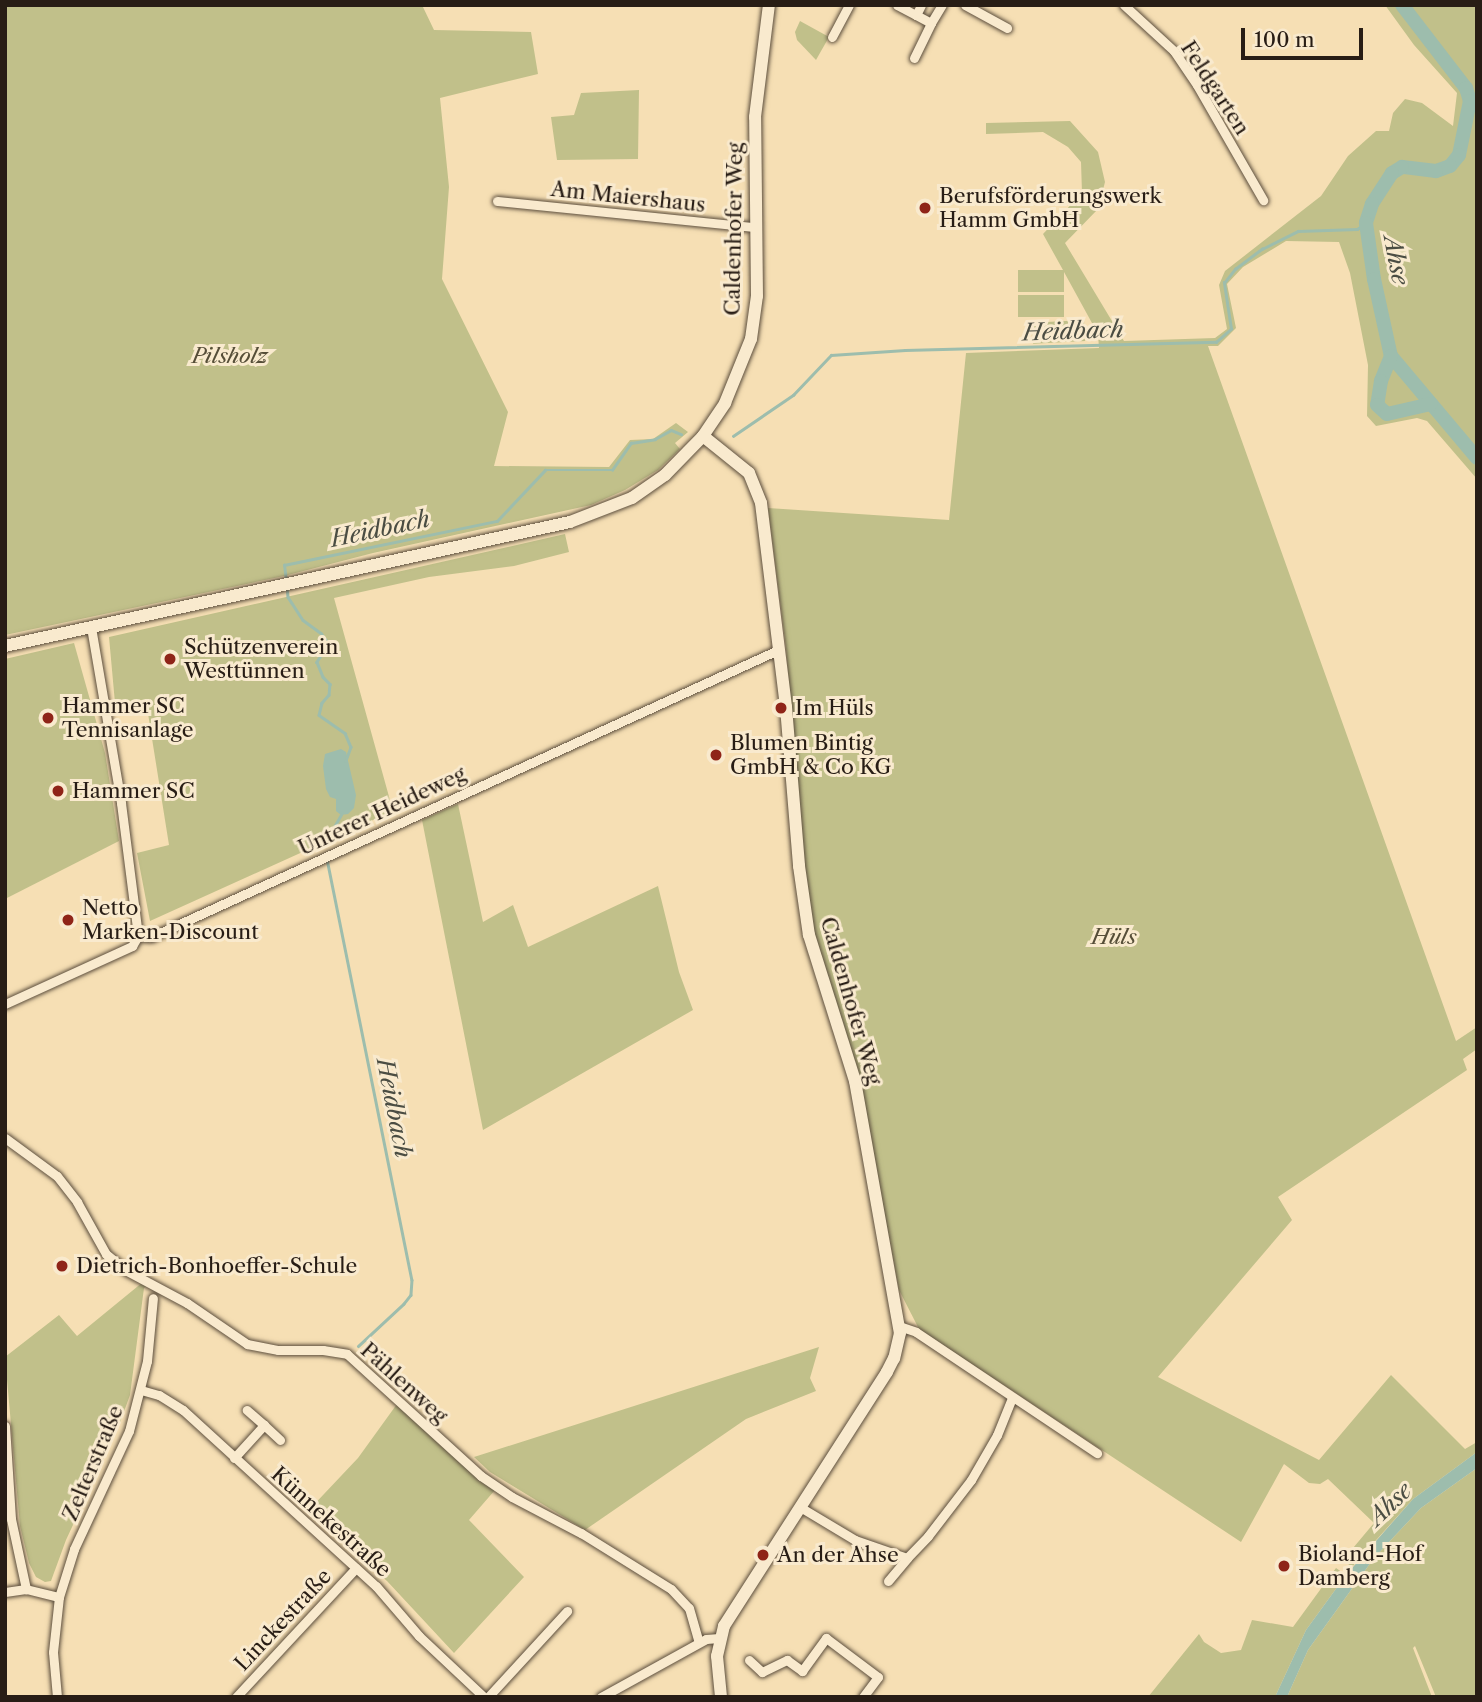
<!DOCTYPE html>
<meta charset="utf-8">
<style>
body{margin:0}
#map{position:relative;width:1482px;height:1702px;overflow:hidden;background:#f6dfb4;font-family:"Libre Caslon Text",serif}
div>[style]{position:absolute}
[style*='--x']{left:calc(var(--x)*1px);top:calc(var(--y)*1px);width:calc(var(--w)*1px);rotate:calc(var(--a)*1deg)}
.green>*{inset:0;background:#c1c08a;transform-origin:0 0}
.water>*{inset:0;background:#9dbdad}
.stream>*{height:2.5px;margin:-1.25px;padding:0 1.25px;transform-origin:1.25px;border-radius:1.25px;background:#9dbdad}
.river>*{height:14px;margin:-7px;padding:0 7px;transform-origin:7px;border-radius:7px;background:#9dbdad}
.roads{filter:drop-shadow(0 0 2px #5c4e3d) drop-shadow(0 0 2px #5c4e3d)}
.minor>*{height:9px;margin:-4.5px;padding:0 4.5px;transform-origin:4.5px;border-radius:4.5px;background:#f9eace}
.secondary>*{height:12px;margin:-6px;padding:0 6px;transform-origin:6px;border-radius:6px;background:#f9eace}
.dots>*{width:19px;height:19px;translate:-50% -50%;box-sizing:border-box;border:4px solid #f9eace;border-radius:50%}
span{translate:-50% -50%;white-space:nowrap;text-align:center;line-height:1.15;-webkit-text-stroke:6px #f9eace;paint-order:stroke}
.street-label{font-size:21px;color:#281d15}
.poi-label{font-size:21px;color:#281d15}
.left{translate:0 -50%;text-align:left}
.park-label{font-size:21px;color:#564e38;font-style:italic}
.water-label{font-size:23px;color:#4b4d43;font-style:italic}
.frame{position:absolute;inset:0;border:7px solid #281d15;pointer-events:none}
.scale{position:absolute;left:1241px;top:28px;width:122px;height:32px;box-sizing:border-box;border:4px solid #281d15;border-top:0;padding-left:9px;font-size:21px;line-height:24px;white-space:nowrap;color:#281d15;-webkit-text-stroke:5px #f9eace;paint-order:stroke}
</style>
<div id="map">
<div class="green">
<i style="clip-path:polygon(5px 5px,422px 5px,434px 30px,531px 32px,538px 74px,440px 98px,449px 187px,442px 279px,508px 412px,494px 466px,609px 467px,630px 440px,653px 439px,676px 423px,688px 432px,675px 443px,680px 449px,658px 470px,625px 490px,591px 505px,373px 553px,284px 576px,5px 635px)"></i>
<i style="clip-path:polygon(1385px 5px,1477px 5px,1477px 479px,1427px 421px,1417px 418px,1376px 426px,1367px 416px,1368px 365px,1350px 273px,1339px 242px,1286px 241px,1243px 267px,1227px 284px,1236px 328px,1218px 346px,1208px 346px,1456px 1041px,1477px 1027px,1477px 1049px,1463px 1059px,1467px 1070px,1278px 1197px,1292px 1220px,1158px 1377px,1319px 1460px,1391px 1375px,1465px 1449px,1477px 1442px,1477px 1452px,1413px 1499px,1352px 1567px,1343px 1560px,1374px 1523px,1328px 1479px,1320px 1484px,1309px 1483px,1284px 1464px,1241px 1542px,919px 1329px,899px 1290px,865px 1111px,815px 935px,804px 867px,786px 648px,768px 508px,949px 520px,966px 353px,1099px 348px,1098px 334px,1064px 272px,1064px 292px,1018px 292px,1018px 270px,1063px 270px,1043px 234px,1082px 193px,1081px 162px,1068px 147px,1043px 132px,986px 134px,986px 123px,1070px 121px,1098px 152px,1105px 182px,1098px 209px,1065px 243px,1124px 341px,1215px 338px,1227px 329px,1219px 285px,1225px 271px,1321px 196px,1348px 156px,1376px 131px,1389px 131px,1393px 113px,1405px 99px,1422px 103px,1453px 126px,1457px 93px,1414px 45px)"></i>
<i style="clip-path:polygon(800px 21px,829px 37px,816px 60px,797px 40px,795px 32px)"></i>
<i style="clip-path:polygon(639px 90px,638px 159px,557px 160px,551px 117px,574px 115px,581px 93px)"></i>
<i style="left:1018px;top:295px;width:46px;height:22px"></i>
<i style="left:1084px;top:320px;width:21px;height:52px;rotate:87deg"></i>
<i style="clip-path:polygon(565px 534px,569px 552px,514px 566px,429px 577px,334px 598px,393px 811px,150px 921px,137px 853px,169px 845px,146px 701px,115px 703px,109px 637px)"></i>
<i style="clip-path:polygon(74px 643px,105px 753px,119px 841px,5px 899px,5px 659px)"></i>
<i style="clip-path:polygon(458px 804px,483px 922px,513px 905px,528px 947px,658px 886px,679px 972px,693px 1010px,483px 1130px,422px 820px)"></i>
<i style="clip-path:polygon(143px 1282px,147px 1286px,144px 1288px,130px 1395px,118px 1428px,66px 1540px,51px 1581px,45px 1582px,36px 1577px,29px 1563px,20px 1526px,5px 1357px,59px 1315px,77px 1336px)"></i>
<i style="clip-path:polygon(819px 1347px,810px 1378px,816px 1391px,746px 1419px,585px 1530px,490px 1472px,474px 1457px)"></i>
<i style="clip-path:polygon(397px 1404px,452px 1455px,495px 1490px,469px 1520px,524px 1577px,454px 1653px,387px 1581px,307px 1512px,358px 1458px)"></i>
<i style="clip-path:polygon(1477px 1468px,1477px 1697px,1436px 1697px,1415px 1646px,1413px 1648px,1432px 1697px,1287px 1697px,1308px 1650px,1374px 1558px,1421px 1508px)"></i>
<i style="clip-path:polygon(1336px 1568px,1346px 1575px,1306px 1630px,1275px 1697px,1148px 1697px,1199px 1634px,1204px 1642px,1221px 1653px,1241px 1650px,1252px 1620px,1293px 1627px)"></i>
</div>
<div class="water">
<i style="clip-path:polygon(341px 749px,346px 752px,356px 795px,354px 808px,348px 814px,341px 815px,336px 811px,336px 799px,330px 797px,326px 789px,323px 766px,325px 754px)"></i>
<i style="clip-path:polygon(1477px 1452px,1477px 1468px,1421px 1508px,1374px 1558px,1308px 1650px,1287px 1697px,1275px 1697px,1306px 1630px,1346px 1575px,1413px 1499px)"></i>
</div>
<div class="stream">
<i style="--x:733;--y:436;--w:73;--a:-34.3"></i>
<i style="--x:793;--y:395;--w:55;--a:-46.5"></i>
<i style="--x:831;--y:355;--w:74;--a:-3.9"></i>
<i style="--x:905;--y:350;--w:311;--a:-1.5"></i>
<i style="--x:1216;--y:342;--w:20;--a:-41"></i>
<i style="--x:1231;--y:329;--w:47;--a:-98.7"></i>
<i style="--x:1224;--y:283;--w:18;--a:-52"></i>
<i style="--x:1235;--y:269;--w:34;--a:-37"></i>
<i style="--x:1262;--y:249;--w:40;--a:-26.6"></i>
<i style="--x:1298;--y:231;--w:59;--a:-1.9"></i>
<i style="--x:1357;--y:229;--w:11;--a:-34"></i>
<i style="--x:286;--y:581;--w:16;--a:-97"></i>
<i style="--x:284;--y:565;--w:217;--a:-11.7"></i>
<i style="--x:497;--y:521;--w:70;--a:-46.7"></i>
<i style="--x:545;--y:470;--w:67;--a:0"></i>
<i style="--x:612;--y:470;--w:33;--a:-55"></i>
<i style="--x:631;--y:443;--w:24;--a:-9"></i>
<i style="--x:655;--y:439;--w:18;--a:-29"></i>
<i style="--x:671;--y:430;--w:11;--a:22"></i>
<i style="--x:287;--y:587;--w:10;--a:84"></i>
<i style="--x:288;--y:597;--w:27;--a:57"></i>
<i style="--x:303;--y:620;--w:22;--a:36"></i>
<i style="--x:321;--y:633;--w:14;--a:54"></i>
<i style="--x:329;--y:644;--w:22;--a:124"></i>
<i style="--x:317;--y:662;--w:16;--a:68"></i>
<i style="--x:323;--y:677;--w:10;--a:45"></i>
<i style="--x:330;--y:684;--w:11;--a:95"></i>
<i style="--x:329;--y:695;--w:11;--a:131"></i>
<i style="--x:322;--y:703;--w:12;--a:104"></i>
<i style="--x:319;--y:715;--w:32;--a:35"></i>
<i style="--x:345;--y:733;--w:15;--a:67"></i>
<i style="--x:351;--y:747;--w:15;--a:110"></i>
<i style="--x:334;--y:827;--w:14;--a:-60"></i>
<i style="--x:327;--y:859;--w:429;--a:78.6"></i>
<i style="--x:412;--y:1280;--w:15;--a:94"></i>
<i style="--x:411;--y:1295;--w:11;--a:128"></i>
<i style="--x:404;--y:1304;--w:62;--a:137"></i>
</div>
<div class="river">
<i style="--x:1402;--y:5;--w:105;--a:52.4"></i>
<i style="--x:1466;--y:88;--w:14;--a:73"></i>
<i style="--x:1470;--y:101;--w:55;--a:101.5"></i>
<i style="--x:1459;--y:155;--w:14;--a:129"></i>
<i style="--x:1450;--y:166;--w:15;--a:160"></i>
<i style="--x:1436;--y:171;--w:34;--a:-173"></i>
<i style="--x:1402;--y:167;--w:12;--a:149"></i>
<i style="--x:1392;--y:173;--w:37;--a:123"></i>
<i style="--x:1372;--y:204;--w:20;--a:108"></i>
<i style="--x:1366;--y:223;--w:57;--a:81.9"></i>
<i style="--x:1374;--y:279;--w:79;--a:77.6"></i>
<i style="--x:1391;--y:356;--w:133;--a:49.9"></i>
<i style="--x:1391;--y:356;--w:27;--a:112"></i>
<i style="--x:1381;--y:381;--w:24;--a:99"></i>
<i style="--x:1377;--y:405;--w:13;--a:42"></i>
<i style="--x:1387;--y:414;--w:45;--a:-12.8"></i>
</div>
<div class="roads">
<div class="minor">
<i style="--x:897;--y:5;--w:21;--a:28"></i>
<i style="--x:916;--y:15;--w:11;--a:-63"></i>
<i style="--x:965;--y:5;--w:48;--a:28.7"></i>
<i style="--x:1124;--y:5;--w:68;--a:42.6"></i>
<i style="--x:1174;--y:51;--w:41;--a:55.9"></i>
<i style="--x:1197;--y:85;--w:133;--a:60.1"></i>
<i style="--x:916;--y:15;--w:17;--a:28"></i>
<i style="--x:931;--y:23;--w:21;--a:-59"></i>
<i style="--x:832;--y:37;--w:36;--a:-62"></i>
<i style="--x:914;--y:58;--w:39;--a:-64"></i>
<i style="--x:497;--y:201;--w:259;--a:5.8"></i>
<i style="--x:91;--y:627;--w:179;--a:80.3"></i>
<i style="--x:121;--y:803;--w:134;--a:82.7"></i>
<i style="--x:138;--y:936;--w:13;--a:4"></i>
<i style="--x:151;--y:937;--w:690;--a:-24.6"></i>
<i style="--x:5;--y:1004;--w:140;--a:-24.5"></i>
<i style="--x:132;--y:946;--w:12;--a:-59"></i>
<i style="--x:5;--y:1138;--w:64;--a:36.2"></i>
<i style="--x:57;--y:1176;--w:33;--a:52"></i>
<i style="--x:77;--y:1202;--w:60;--a:60.9"></i>
<i style="--x:106;--y:1254;--w:27;--a:39"></i>
<i style="--x:127;--y:1271;--w:68;--a:28.1"></i>
<i style="--x:187;--y:1303;--w:73;--a:34.3"></i>
<i style="--x:247;--y:1344;--w:32;--a:11"></i>
<i style="--x:278;--y:1350;--w:45;--a:0"></i>
<i style="--x:323;--y:1350;--w:24;--a:9"></i>
<i style="--x:347;--y:1354;--w:181;--a:42.3"></i>
<i style="--x:481;--y:1476;--w:37;--a:34"></i>
<i style="--x:512;--y:1497;--w:78;--a:27.6"></i>
<i style="--x:581;--y:1533;--w:106;--a:31.9"></i>
<i style="--x:671;--y:1589;--w:26;--a:47"></i>
<i style="--x:689;--y:1608;--w:35;--a:74"></i>
<i style="--x:899;--y:1326;--w:18;--a:19"></i>
<i style="--x:916;--y:1332;--w:218;--a:33.8"></i>
<i style="--x:141;--y:1390;--w:19;--a:16"></i>
<i style="--x:159;--y:1395;--w:28;--a:32"></i>
<i style="--x:183;--y:1410;--w:261;--a:42.4"></i>
<i style="--x:376;--y:1586;--w:66;--a:49.3"></i>
<i style="--x:419;--y:1636;--w:89;--a:43.2"></i>
<i style="--x:264;--y:1425;--w:22;--a:43"></i>
<i style="--x:5;--y:1426;--w:93;--a:86.3"></i>
<i style="--x:11;--y:1519;--w:72;--a:77.9"></i>
<i style="--x:26;--y:1589;--w:34;--a:14"></i>
<i style="--x:234;--y:1458;--w:45;--a:-47.7"></i>
<i style="--x:264;--y:1425;--w:23;--a:-139"></i>
<i style="--x:800;--y:1507;--w:64;--a:31"></i>
<i style="--x:855;--y:1540;--w:55;--a:19.1"></i>
<i style="--x:907;--y:1558;--w:30;--a:-46"></i>
<i style="--x:928;--y:1536;--w:71;--a:-52.5"></i>
<i style="--x:971;--y:1480;--w:52;--a:-60"></i>
<i style="--x:997;--y:1435;--w:40;--a:-68"></i>
<i style="--x:888;--y:1581;--w:30;--a:-50"></i>
<i style="--x:5;--y:1592;--w:21;--a:-8"></i>
<i style="--x:749;--y:1660;--w:18;--a:43"></i>
<i style="--x:762;--y:1672;--w:28;--a:-26"></i>
<i style="--x:787;--y:1660;--w:19;--a:36"></i>
<i style="--x:802;--y:1671;--w:41;--a:-54"></i>
<i style="--x:826;--y:1638;--w:65;--a:36.9"></i>
<i style="--x:878;--y:1677;--w:25;--a:127"></i>
<i style="--x:57;--y:1697;--w:45;--a:-95.1"></i>
<i style="--x:53;--y:1652;--w:55;--a:-83.8"></i>
<i style="--x:59;--y:1597;--w:50;--a:-72.6"></i>
<i style="--x:74;--y:1549;--w:130;--a:-65"></i>
<i style="--x:129;--y:1431;--w:72;--a:-75.6"></i>
<i style="--x:147;--y:1361;--w:63;--a:-84.6"></i>
<i style="--x:236;--y:1697;--w:176;--a:-47.1"></i>
<i style="--x:488;--y:1697;--w:117;--a:-47.4"></i>
<i style="--x:601;--y:1697;--w:120;--a:-28.9"></i>
<i style="--x:706;--y:1639;--w:13;--a:-4"></i>
</div>
<div class="secondary">
<i style="--x:703;--y:436;--w:59;--a:38.8"></i>
<i style="--x:749;--y:473;--w:32;--a:68"></i>
<i style="--x:761;--y:503;--w:206;--a:83"></i>
<i style="--x:786;--y:707;--w:160;--a:85.3"></i>
<i style="--x:799;--y:866;--w:70;--a:81.8"></i>
<i style="--x:809;--y:935;--w:153;--a:72.5"></i>
<i style="--x:855;--y:1081;--w:256;--a:79.9"></i>
<i style="--x:900;--y:1333;--w:26;--a:103"></i>
<i style="--x:894;--y:1358;--w:16;--a:117"></i>
<i style="--x:887;--y:1372;--w:302;--a:122.7"></i>
<i style="--x:724;--y:1626;--w:31;--a:103"></i>
<i style="--x:717;--y:1656;--w:41;--a:84.4"></i>
<i style="--x:5;--y:646;--w:578;--a:-12.38"></i>
<i style="--x:570;--y:522;--w:66;--a:-21.2"></i>
<i style="--x:632;--y:498;--w:40;--a:-34.9"></i>
<i style="--x:665;--y:475;--w:54;--a:-45.7"></i>
<i style="--x:703;--y:436;--w:40;--a:-56"></i>
<i style="--x:725;--y:403;--w:69;--a:-67.9"></i>
<i style="--x:751;--y:339;--w:43;--a:-82.1"></i>
<i style="--x:757;--y:296;--w:179;--a:-90.6"></i>
<i style="--x:755;--y:117;--w:113;--a:-82.9"></i>
</div>
</div>
<div class="dots">
<i style="left:925px;top:208px;background:#8f2418"></i>
<i style="left:170px;top:659px;background:#8f2418"></i>
<i style="left:781px;top:708px;background:#8f2418"></i>
<i style="left:48px;top:718px;background:#8f2418"></i>
<i style="left:716px;top:755px;background:#8f2418"></i>
<i style="left:58px;top:791px;background:#8f2418"></i>
<i style="left:68px;top:920px;background:#8f2418"></i>
<i style="left:62px;top:1266px;background:#8f2418"></i>
<i style="left:763px;top:1555px;background:#8f2418"></i>
<i style="left:1284px;top:1566px;background:#8f2418"></i>
</div>
<div class="street-label">
<span style="left:1215px;top:88px;rotate:57deg">Feldgarten</span>
<span style="left:628px;top:197px;rotate:6deg">Am Maiershaus</span>
<span style="left:734px;top:229px;rotate:-89deg">Caldenhofer Weg</span>
<span style="left:382px;top:811px;rotate:-25deg">Unterer Heideweg</span>
<span style="left:851px;top:1001px;rotate:74deg">Caldenhofer Weg</span>
<span style="left:404px;top:1383px;rotate:42deg">Pählenweg</span>
<span style="left:93px;top:1463px;rotate:-67deg">Zelterstraße</span>
<span style="left:331px;top:1522px;rotate:42deg">Künnekestraße</span>
<span style="left:283px;top:1620px;rotate:-47deg">Linckestraße</span>
</div>
<div class="poi-label">
<span class="left" style="left:939px;top:208px">Berufsförderungswerk<br>Hamm GmbH</span>
<span class="left" style="left:184px;top:659px">Schützenverein<br>Westtünnen</span>
<span class="left" style="left:62px;top:718px">Hammer SC<br>Tennisanlage</span>
<span class="left" style="left:795px;top:708px">Im Hüls</span>
<span class="left" style="left:730px;top:755px">Blumen Bintig<br>GmbH &amp; Co KG</span>
<span class="left" style="left:72px;top:791px">Hammer SC</span>
<span class="left" style="left:82px;top:920px">Netto<br>Marken-Discount</span>
<span class="left" style="left:76px;top:1266px">Dietrich-Bonhoeffer-Schule</span>
<span class="left" style="left:1298px;top:1566px">Bioland-Hof<br>Damberg</span>
<span class="left" style="left:777px;top:1555px">An der Ahse</span>
</div>
<div class="park-label">
<span style="left:230px;top:356px">Pilsholz</span>
<span style="left:1114px;top:937px">Hüls</span>
</div>
<div class="water-label">
<span style="left:1396px;top:260px;rotate:79deg">Ahse</span>
<span style="left:1073px;top:331px;rotate:-2deg">Heidbach</span>
<span style="left:380px;top:529px;rotate:-12deg">Heidbach</span>
<span style="left:394px;top:1108px;rotate:79deg">Heidbach</span>
<span style="left:1390px;top:1504px;rotate:-44deg">Ahse</span>
</div>
<div class="frame"></div>
<div class="scale">100 m</div>
</div>
